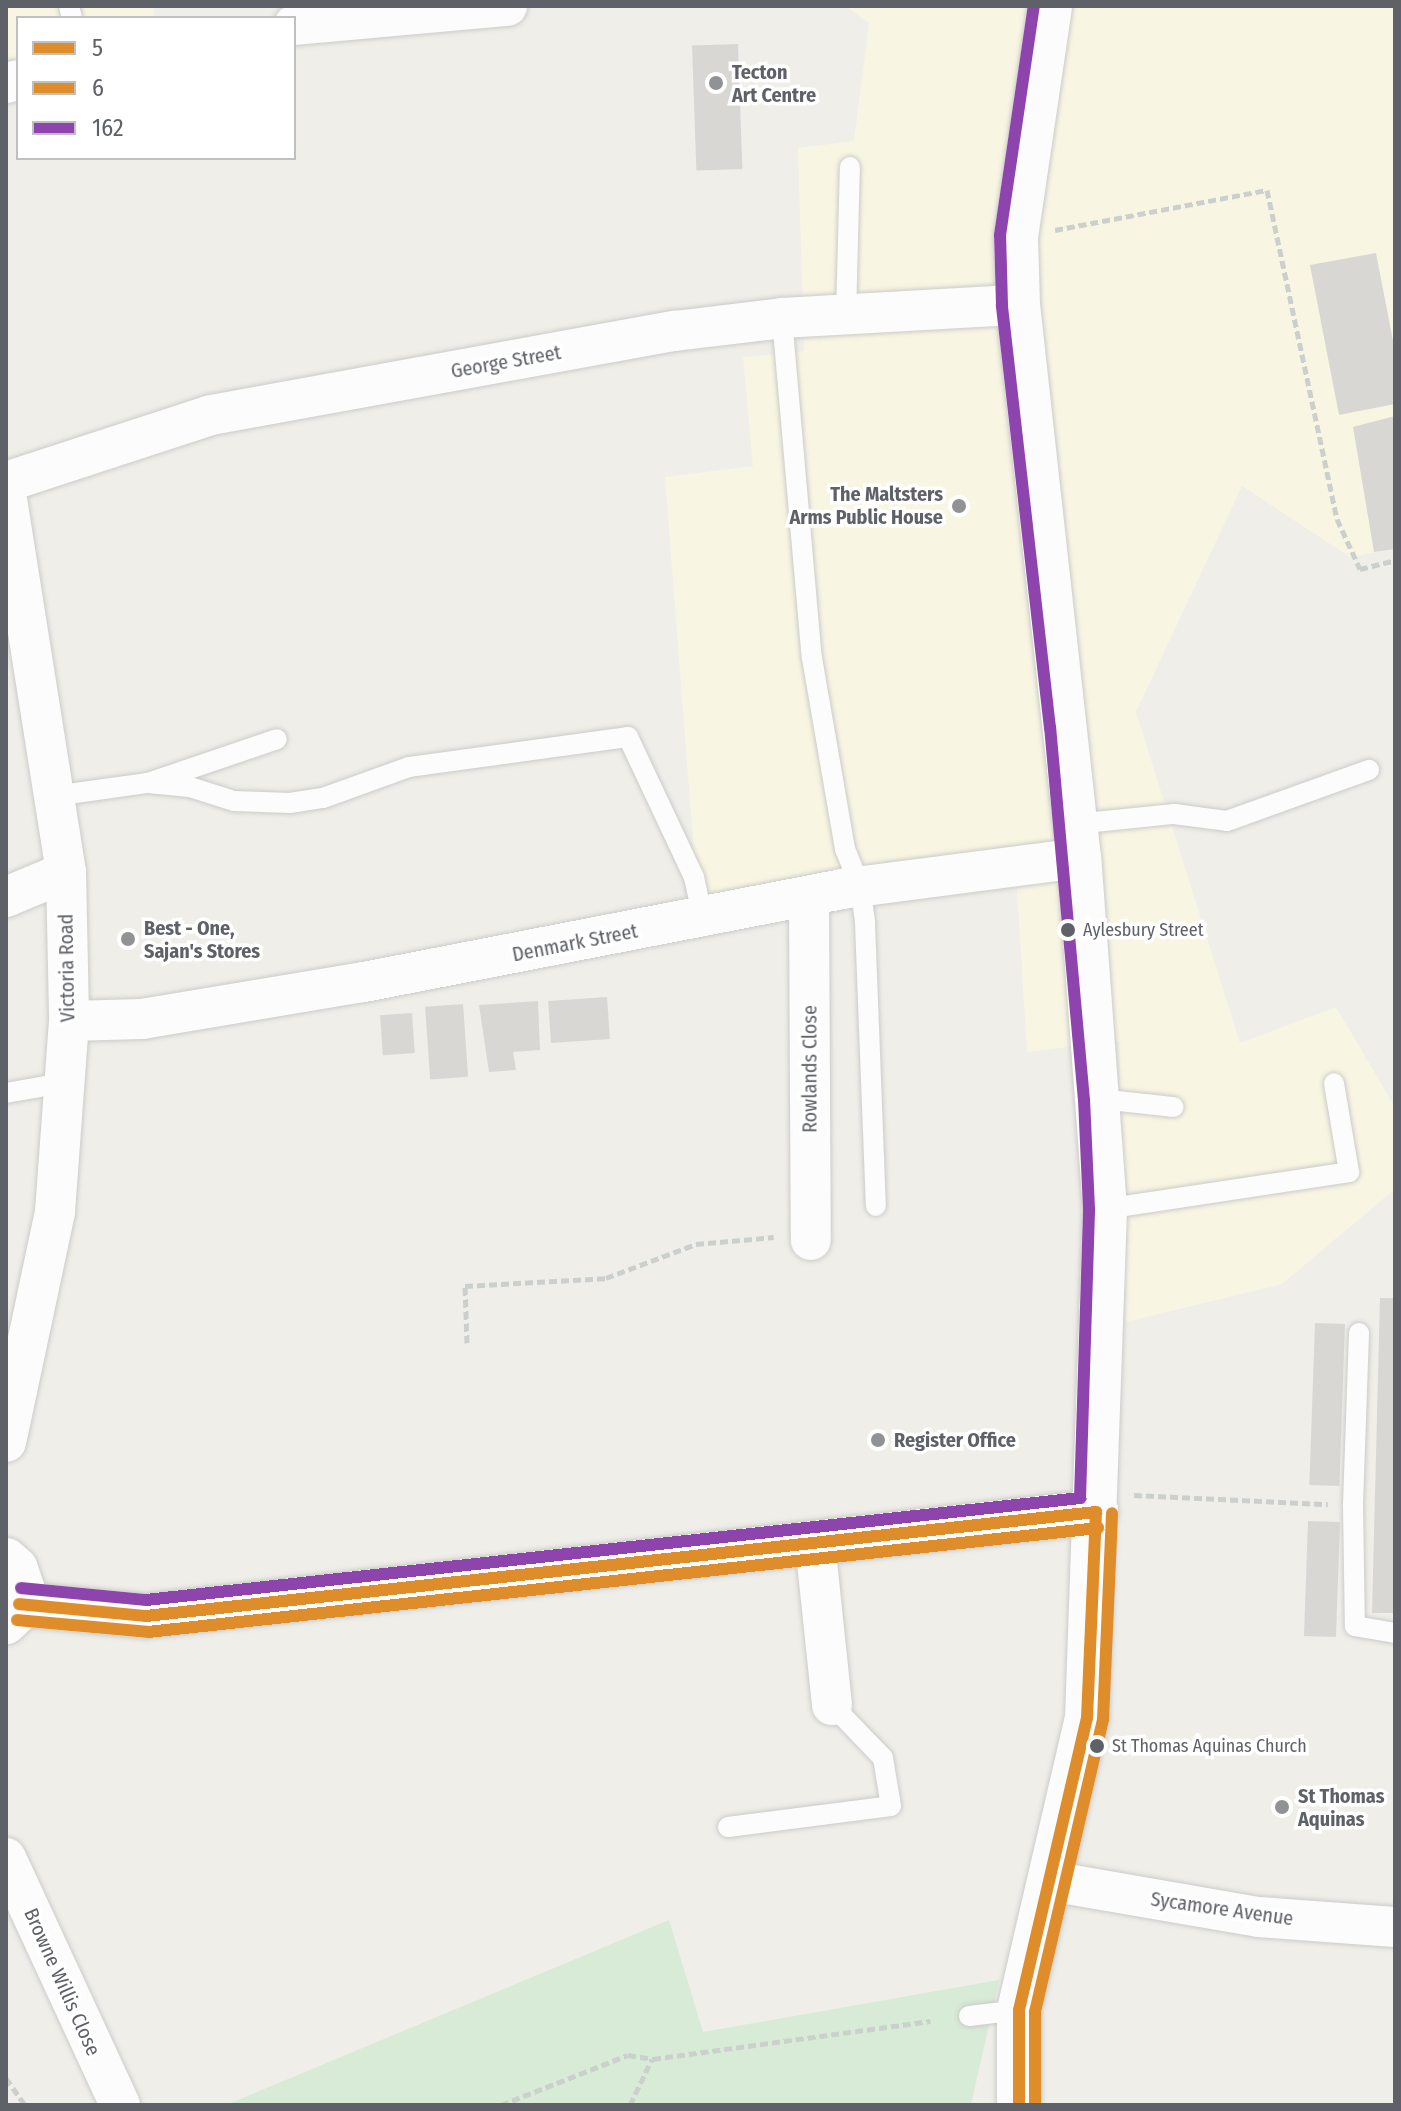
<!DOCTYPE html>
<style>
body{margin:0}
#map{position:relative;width:1401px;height:2111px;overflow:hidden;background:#efeee9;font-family:"Fira Sans Condensed",sans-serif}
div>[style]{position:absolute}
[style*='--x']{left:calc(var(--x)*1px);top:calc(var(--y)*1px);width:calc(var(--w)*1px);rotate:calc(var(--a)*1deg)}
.commercial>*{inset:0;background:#f8f5e2}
.green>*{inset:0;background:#d7ebd6}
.building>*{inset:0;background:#d8d7d4;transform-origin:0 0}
.path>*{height:5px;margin-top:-2.5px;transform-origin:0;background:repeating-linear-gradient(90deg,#ccd0cd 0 8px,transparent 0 12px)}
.roads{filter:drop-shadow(0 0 2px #cbcbc9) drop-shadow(0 0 2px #cbcbc9)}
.service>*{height:20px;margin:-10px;padding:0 10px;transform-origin:10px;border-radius:10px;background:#fdfcfc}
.minor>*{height:40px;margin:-20px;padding:0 20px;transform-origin:20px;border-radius:20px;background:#fdfcfc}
.tertiary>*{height:44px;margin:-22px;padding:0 22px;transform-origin:22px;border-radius:22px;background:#fdfcfc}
.bus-1>*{height:12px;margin:-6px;padding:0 6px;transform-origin:6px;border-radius:6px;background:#df8c2a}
.bus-2>*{height:12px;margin:-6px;padding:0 6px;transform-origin:6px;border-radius:6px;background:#df8c2a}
.bus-3>*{height:12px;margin:-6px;padding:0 6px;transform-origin:6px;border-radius:6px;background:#8e44ad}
.dots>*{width:22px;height:22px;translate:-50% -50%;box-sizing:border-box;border:4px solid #fff;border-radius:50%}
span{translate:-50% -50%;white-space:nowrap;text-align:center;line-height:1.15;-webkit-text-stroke:7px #fff;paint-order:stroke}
.bus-label{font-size:18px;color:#5e6167}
.left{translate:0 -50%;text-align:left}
.poi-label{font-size:20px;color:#5e6167;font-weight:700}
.right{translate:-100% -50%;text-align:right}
.street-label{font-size:20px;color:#5e6167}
.frame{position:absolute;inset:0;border:8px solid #5e6167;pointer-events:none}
.legend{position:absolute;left:16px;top:16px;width:280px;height:144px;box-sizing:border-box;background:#fff;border:2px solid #bfc0c2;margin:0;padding:10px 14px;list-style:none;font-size:24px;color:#5e6167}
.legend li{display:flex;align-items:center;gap:16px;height:40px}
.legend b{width:40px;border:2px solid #bfc0c2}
</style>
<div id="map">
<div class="commercial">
<i style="clip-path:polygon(6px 6px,153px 6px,154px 18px,18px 18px,18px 61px,6px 65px)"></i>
<i style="clip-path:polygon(845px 6px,1395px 6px,1395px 549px,1350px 557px,1242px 486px,1136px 712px,1240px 1043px,1336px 1007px,1395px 1107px,1395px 1189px,1282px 1284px,1126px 1322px,1119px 1041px,1027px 1052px,1017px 888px,816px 886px,698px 905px,665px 477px,753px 466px,743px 357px,804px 351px,798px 148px,854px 141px,869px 23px)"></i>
</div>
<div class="green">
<i style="clip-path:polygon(669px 1920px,703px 2032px,999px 1980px,971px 2105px,226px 2105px)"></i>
</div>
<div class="building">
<i style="left:738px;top:44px;width:125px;height:46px;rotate:88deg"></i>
<i style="clip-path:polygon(1376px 253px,1395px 351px,1395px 404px,1339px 415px,1310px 265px)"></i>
<i style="clip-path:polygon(1395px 416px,1395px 549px,1374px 552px,1353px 427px)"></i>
<i style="left:607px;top:997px;width:42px;height:59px;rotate:86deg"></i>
<i style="clip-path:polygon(538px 1001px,540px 1050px,513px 1052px,516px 1070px,489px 1072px,479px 1005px)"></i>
<i style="left:463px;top:1004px;width:73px;height:38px;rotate:86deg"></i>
<i style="left:412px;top:1013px;width:40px;height:32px;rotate:86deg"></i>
<i style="clip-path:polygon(1380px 1298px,1395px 1298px,1395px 1613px,1372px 1613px)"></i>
<i style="left:1315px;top:1323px;width:30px;height:162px;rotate:2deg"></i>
<i style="left:1308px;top:1521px;width:32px;height:115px;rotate:2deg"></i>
</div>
<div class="path">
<i style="--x:1055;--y:230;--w:216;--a:-10.7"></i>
<i style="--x:1267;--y:190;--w:336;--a:78"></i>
<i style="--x:1337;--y:519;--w:55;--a:65.3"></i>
<i style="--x:1360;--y:569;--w:36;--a:-14"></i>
<i style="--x:467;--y:1343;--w:57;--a:-92"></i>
<i style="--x:465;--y:1286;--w:141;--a:-3.2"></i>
<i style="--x:606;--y:1278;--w:96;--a:-20.7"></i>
<i style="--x:696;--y:1244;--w:78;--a:-5.1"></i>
<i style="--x:1134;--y:1495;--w:194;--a:2.7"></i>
<i style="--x:6;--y:2078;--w:33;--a:55"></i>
<i style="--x:501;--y:2105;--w:136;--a:-21.5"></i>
<i style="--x:628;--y:2055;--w:25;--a:9"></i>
<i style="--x:653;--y:2059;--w:280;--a:-7.8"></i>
<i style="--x:630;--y:2105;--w:51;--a:-64.4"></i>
</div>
<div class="roads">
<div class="service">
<i style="--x:69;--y:6;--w:12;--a:76"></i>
<i style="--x:846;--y:316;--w:149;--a:-88.5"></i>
<i style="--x:782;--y:318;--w:341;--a:85"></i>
<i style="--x:812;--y:658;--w:194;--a:80.2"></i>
<i style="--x:845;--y:849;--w:40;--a:68"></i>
<i style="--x:860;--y:886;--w:37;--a:82"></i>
<i style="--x:865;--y:923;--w:283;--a:87.8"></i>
<i style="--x:148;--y:783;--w:42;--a:5.4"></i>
<i style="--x:190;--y:787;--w:46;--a:17.7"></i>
<i style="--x:234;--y:801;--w:56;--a:2"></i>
<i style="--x:290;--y:803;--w:33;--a:-9"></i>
<i style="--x:323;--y:798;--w:91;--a:-19.8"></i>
<i style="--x:409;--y:767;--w:221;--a:-7.8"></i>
<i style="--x:628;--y:737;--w:155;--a:64.8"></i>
<i style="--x:694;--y:877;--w:43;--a:77.9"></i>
<i style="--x:54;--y:796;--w:95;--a:-7.9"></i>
<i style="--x:148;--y:783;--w:136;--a:-18.8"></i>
<i style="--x:1075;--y:824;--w:100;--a:-5.8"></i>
<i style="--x:1174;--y:814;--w:53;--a:7.5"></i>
<i style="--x:1227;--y:821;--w:151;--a:-19.8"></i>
<i style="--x:6;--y:1093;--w:58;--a:-10"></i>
<i style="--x:1100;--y:1099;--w:74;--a:6.2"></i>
<i style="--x:1105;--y:1209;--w:247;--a:-8.6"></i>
<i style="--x:1349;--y:1172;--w:90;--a:-99.6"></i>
<i style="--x:1359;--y:1333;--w:172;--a:92"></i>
<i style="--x:1353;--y:1505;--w:121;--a:89.1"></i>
<i style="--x:1355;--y:1626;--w:41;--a:9.9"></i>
<i style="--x:728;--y:1827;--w:164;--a:-7.3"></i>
<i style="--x:891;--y:1806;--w:49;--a:-99.5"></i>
<i style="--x:883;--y:1758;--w:74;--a:-133.9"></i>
<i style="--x:969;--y:2016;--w:50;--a:-6.8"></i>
</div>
<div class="minor">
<i style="--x:294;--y:25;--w:214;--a:-5.1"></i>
<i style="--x:6;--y:83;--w:12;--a:-14"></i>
<i style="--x:6;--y:482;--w:216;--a:-18.1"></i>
<i style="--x:211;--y:415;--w:472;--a:-10.3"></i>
<i style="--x:675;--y:331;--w:108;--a:-6.9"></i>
<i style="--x:782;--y:318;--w:236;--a:-3.2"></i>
<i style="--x:6;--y:493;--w:384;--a:81"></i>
<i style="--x:66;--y:872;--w:149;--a:88.8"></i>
<i style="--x:69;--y:1021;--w:192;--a:94.2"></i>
<i style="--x:55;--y:1212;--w:235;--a:102"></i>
<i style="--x:6;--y:897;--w:65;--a:-22.6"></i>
<i style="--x:809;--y:899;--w:341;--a:89.7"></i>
<i style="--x:69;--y:1021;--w:73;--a:-1.6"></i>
<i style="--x:142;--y:1019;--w:225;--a:-9.5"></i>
<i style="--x:364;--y:982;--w:486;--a:-11"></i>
<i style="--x:841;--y:889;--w:240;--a:-7.4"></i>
<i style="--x:815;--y:1543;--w:163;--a:84"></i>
<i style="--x:6;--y:1858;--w:272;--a:65.2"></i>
<i style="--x:1050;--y:1881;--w:212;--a:9.8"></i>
<i style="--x:1259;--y:1917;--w:136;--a:4.2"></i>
</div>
<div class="tertiary">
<i style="--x:6;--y:1560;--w:13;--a:42"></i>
<i style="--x:16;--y:1569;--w:22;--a:72"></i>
<i style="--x:23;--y:1590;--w:22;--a:106"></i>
<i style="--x:17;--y:1611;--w:16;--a:135"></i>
<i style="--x:19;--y:1604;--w:128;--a:5.4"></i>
<i style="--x:146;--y:1616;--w:956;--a:-6.25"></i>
<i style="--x:1019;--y:2105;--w:95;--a:-90"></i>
<i style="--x:1019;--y:2010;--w:300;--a:-76.9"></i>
<i style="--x:1087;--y:1718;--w:509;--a:-87.97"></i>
<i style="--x:1105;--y:1209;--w:352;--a:-94.2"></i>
<i style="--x:1079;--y:858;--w:556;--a:-96.29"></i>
<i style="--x:1018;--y:305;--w:68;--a:-91.7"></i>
<i style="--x:1016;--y:237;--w:233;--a:-81.6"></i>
</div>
</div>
<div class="bus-1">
<i style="--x:19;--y:1604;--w:128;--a:5.4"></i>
<i style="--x:146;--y:1616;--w:956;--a:-6.25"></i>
<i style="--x:1019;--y:2105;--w:95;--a:-90"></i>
<i style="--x:1019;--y:2010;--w:300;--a:-76.9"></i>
<i style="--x:1087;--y:1718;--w:206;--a:-87.5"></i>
</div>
<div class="bus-2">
<i style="--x:17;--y:1620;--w:132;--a:5.2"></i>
<i style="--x:148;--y:1632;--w:956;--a:-6.25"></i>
<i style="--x:1035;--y:2105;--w:93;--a:-90"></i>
<i style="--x:1035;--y:2012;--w:300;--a:-76.9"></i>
<i style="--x:1103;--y:1720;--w:207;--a:-87.5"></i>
</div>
<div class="bus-3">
<i style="--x:21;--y:1588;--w:126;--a:5.5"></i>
<i style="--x:146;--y:1600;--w:940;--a:-6.23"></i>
<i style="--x:1080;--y:1498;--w:289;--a:-88.2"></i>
<i style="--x:1089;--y:1209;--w:109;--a:-92.6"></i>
<i style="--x:1084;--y:1100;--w:374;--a:-95.2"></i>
<i style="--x:1050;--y:728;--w:426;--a:-96.5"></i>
<i style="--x:1002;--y:305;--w:70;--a:-91.6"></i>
<i style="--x:1000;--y:235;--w:232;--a:-81.6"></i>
</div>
<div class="dots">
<i style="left:716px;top:83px;background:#919294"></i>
<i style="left:959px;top:506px;background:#919294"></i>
<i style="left:1068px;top:930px;background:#5e6167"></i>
<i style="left:128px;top:939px;background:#919294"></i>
<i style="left:878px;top:1440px;background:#919294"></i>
<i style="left:1097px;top:1746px;background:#5e6167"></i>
<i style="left:1282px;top:1807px;background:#919294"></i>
</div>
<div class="bus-label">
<span class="left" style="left:1083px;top:930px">Aylesbury Street</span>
<span class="left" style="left:1112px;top:1746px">St Thomas Aquinas Church</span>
</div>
<div class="poi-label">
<span class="left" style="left:732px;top:84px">Tecton<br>Art Centre</span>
<span class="right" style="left:943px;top:506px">The Maltsters<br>Arms Public House</span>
<span class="left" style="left:144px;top:940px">Best - One,<br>Sajan's Stores</span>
<span class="left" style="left:894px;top:1440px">Register Office</span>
<span class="left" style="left:1298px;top:1808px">St Thomas<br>Aquinas</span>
</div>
<div class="street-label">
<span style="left:506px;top:362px;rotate:-10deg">George Street</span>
<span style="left:575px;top:943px;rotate:-11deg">Denmark Street</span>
<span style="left:67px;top:968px;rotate:-91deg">Victoria Road</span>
<span style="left:810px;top:1069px;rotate:-90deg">Rowlands Close</span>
<span style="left:1222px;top:1909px;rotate:8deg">Sycamore Avenue</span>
<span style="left:62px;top:1982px;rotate:66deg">Browne Willis Close</span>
</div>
<div class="frame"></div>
<ul class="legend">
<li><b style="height:10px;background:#df8c2a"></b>5</li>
<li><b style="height:10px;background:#df8c2a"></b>6</li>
<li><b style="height:10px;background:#8e44ad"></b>162</li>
</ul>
</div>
